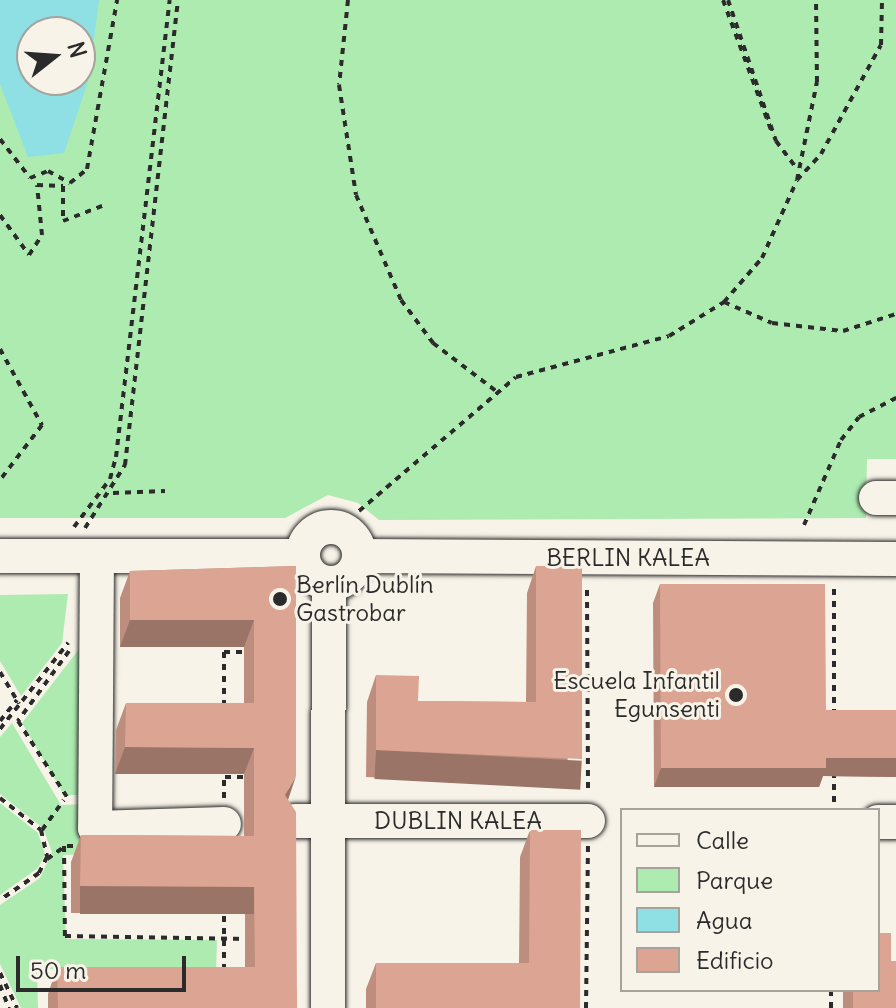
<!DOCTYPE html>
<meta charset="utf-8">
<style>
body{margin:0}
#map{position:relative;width:896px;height:1008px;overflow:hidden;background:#f7f3e8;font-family:Delius,sans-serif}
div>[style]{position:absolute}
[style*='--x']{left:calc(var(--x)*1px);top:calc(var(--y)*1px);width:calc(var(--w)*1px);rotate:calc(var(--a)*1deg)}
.green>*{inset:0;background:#adebb1}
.water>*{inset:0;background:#8ee0e4}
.path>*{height:4px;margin-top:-2px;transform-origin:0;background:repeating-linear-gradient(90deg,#2b2b2b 0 6px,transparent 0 12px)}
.roads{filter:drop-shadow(0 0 2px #2b2b2b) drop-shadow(0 0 2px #2b2b2b)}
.minor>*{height:34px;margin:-17px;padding:0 17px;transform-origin:17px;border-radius:17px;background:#f7f3e8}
.minor>.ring{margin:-17px;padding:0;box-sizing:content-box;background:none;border:34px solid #f7f3e8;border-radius:50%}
.wall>*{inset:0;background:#bd8e7e}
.shaded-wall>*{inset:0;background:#9a7467;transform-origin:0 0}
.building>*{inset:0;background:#dca593}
.dots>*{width:22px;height:22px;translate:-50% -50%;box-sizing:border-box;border:4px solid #f7f3e8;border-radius:50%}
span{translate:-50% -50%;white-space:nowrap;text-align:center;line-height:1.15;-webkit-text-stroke:6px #f7f3e8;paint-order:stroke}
.street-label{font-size:24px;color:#2b2b2b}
.poi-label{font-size:24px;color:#2b2b2b}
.left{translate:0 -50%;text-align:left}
.right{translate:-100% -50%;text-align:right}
.legend{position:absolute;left:620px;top:808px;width:260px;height:184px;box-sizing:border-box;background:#f7f3e8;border:2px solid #a5a39c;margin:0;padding:10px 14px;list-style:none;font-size:24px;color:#2b2b2b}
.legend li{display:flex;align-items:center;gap:16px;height:40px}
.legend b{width:40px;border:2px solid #a5a39c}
.north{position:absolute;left:16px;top:16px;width:80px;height:80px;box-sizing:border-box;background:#f7f3e8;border:2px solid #a5a39c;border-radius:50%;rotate:73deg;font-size:22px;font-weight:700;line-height:32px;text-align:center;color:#2b2b2b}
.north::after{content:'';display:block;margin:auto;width:28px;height:36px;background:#2b2b2b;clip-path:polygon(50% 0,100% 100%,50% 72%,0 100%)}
.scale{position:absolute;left:16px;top:956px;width:170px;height:36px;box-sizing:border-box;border:4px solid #2b2b2b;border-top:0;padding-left:10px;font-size:24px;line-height:28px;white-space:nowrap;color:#2b2b2b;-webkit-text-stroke:6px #f7f3e8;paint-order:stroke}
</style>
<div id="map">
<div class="green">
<i style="clip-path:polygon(evenodd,0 0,896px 0,896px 459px,867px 459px,866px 518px,379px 520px,358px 503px,328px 495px,285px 518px,0 518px,0 0,32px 32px,80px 32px,80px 80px,32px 80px,32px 32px)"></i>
<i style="clip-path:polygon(68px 594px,62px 643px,21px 696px,0 661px,0 595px)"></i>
<i style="clip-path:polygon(86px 640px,89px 795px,64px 795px,22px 723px)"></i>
<i style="clip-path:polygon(12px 723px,61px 805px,89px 804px,90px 854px,63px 855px,66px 939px,217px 940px,216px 972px,37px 969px,38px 1008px,21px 1008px,0 964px,0 905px,40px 878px,52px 852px,43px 828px,0 794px,0 737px)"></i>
<i style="clip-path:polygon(0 803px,38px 833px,45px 854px,38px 868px,0 895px)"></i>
</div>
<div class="water">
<i style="clip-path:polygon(evenodd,0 0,99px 0,89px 78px,64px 153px,28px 157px,0 84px,0 0,32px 32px,80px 32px,80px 80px,32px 80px,32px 32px)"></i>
</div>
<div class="path">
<i style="--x:348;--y:0;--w:85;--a:96"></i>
<i style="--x:339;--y:85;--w:111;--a:81.2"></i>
<i style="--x:356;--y:195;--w:114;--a:66.8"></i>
<i style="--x:401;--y:300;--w:54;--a:53.3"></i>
<i style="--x:433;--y:343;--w:79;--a:37.3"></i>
<i style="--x:723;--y:0;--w:144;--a:69.7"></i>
<i style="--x:728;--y:0;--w:149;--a:71.2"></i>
<i style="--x:776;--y:141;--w:36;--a:53"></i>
<i style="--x:0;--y:139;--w:49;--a:52.4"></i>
<i style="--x:30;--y:178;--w:19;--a:-21"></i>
<i style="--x:48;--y:171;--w:25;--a:29"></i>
<i style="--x:70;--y:183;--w:22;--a:-39"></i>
<i style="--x:87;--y:169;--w:172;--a:-79.9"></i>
<i style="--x:797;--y:180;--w:35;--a:-47"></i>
<i style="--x:821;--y:154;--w:124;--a:-61.2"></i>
<i style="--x:881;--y:45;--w:45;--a:-88.7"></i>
<i style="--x:0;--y:215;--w:49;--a:54.1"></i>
<i style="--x:29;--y:255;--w:24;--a:-57"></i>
<i style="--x:42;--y:235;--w:50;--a:-95.7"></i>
<i style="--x:37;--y:185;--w:26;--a:2"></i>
<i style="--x:63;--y:186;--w:35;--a:90"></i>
<i style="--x:63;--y:221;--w:42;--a:-21"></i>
<i style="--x:724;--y:302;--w:52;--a:23.6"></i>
<i style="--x:772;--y:323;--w:71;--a:6.4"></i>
<i style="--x:843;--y:331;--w:56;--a:-17.8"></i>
<i style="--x:0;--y:349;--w:87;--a:61.1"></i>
<i style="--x:42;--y:425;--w:69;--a:127.4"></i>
<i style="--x:113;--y:493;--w:52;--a:-2.2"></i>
<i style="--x:359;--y:511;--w:206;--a:-40.5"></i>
<i style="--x:516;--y:377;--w:158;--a:-15"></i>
<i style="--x:669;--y:336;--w:65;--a:-31.7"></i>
<i style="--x:724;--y:302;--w:58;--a:-49.2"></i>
<i style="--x:762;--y:258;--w:85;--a:-65.8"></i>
<i style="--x:797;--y:180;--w:100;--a:-78.5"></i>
<i style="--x:817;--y:82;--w:82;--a:-90.7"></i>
<i style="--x:804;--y:525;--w:93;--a:-66.5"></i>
<i style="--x:841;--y:440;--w:29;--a:-52"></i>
<i style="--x:859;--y:417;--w:42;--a:-27.2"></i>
<i style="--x:74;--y:527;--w:60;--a:-53.1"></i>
<i style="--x:110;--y:479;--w:23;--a:-75"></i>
<i style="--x:116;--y:457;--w:460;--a:-83.3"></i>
<i style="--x:85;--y:528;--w:75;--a:-57.6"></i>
<i style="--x:125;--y:465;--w:468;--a:-83.5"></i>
<i style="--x:587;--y:590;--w:204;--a:89.7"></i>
<i style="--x:69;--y:651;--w:87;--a:126.1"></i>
<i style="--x:18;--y:721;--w:94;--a:57.2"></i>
<i style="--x:224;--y:652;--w:23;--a:0"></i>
<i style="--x:0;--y:672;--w:37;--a:59"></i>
<i style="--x:224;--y:706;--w:63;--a:-90"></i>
<i style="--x:834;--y:715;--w:126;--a:-90"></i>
<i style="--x:0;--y:721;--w:27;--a:-51"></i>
<i style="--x:0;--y:729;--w:110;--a:-51.7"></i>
<i style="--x:834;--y:772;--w:38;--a:90"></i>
<i style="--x:225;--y:777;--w:23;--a:0"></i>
<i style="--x:0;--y:798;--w:52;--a:38"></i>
<i style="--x:41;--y:830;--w:28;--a:77"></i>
<i style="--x:47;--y:857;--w:18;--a:117"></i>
<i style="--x:39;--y:873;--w:47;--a:145.3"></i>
<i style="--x:224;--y:798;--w:27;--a:-90"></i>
<i style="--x:42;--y:830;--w:37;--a:-54"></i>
<i style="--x:73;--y:846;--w:9;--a:180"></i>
<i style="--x:64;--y:846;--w:90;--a:89.4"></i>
<i style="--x:65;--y:936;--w:184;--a:0.9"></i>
<i style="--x:47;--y:859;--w:21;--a:-35"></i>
<i style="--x:224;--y:970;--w:59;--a:-90"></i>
<i style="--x:0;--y:973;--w:39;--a:64"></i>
<i style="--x:0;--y:985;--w:25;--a:69"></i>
<i style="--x:586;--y:1008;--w:162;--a:-89.3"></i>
<i style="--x:831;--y:1008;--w:18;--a:-90"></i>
</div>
<div class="roads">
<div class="minor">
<i style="--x:876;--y:498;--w:20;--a:0"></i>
<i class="ring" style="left:303px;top:527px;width:22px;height:22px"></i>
<i style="--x:0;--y:556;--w:303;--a:0"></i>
<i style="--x:97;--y:556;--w:272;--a:90.4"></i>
<i style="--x:95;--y:828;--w:129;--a:-1.8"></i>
<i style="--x:359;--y:556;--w:537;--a:0.32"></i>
<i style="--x:295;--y:821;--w:293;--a:0"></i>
<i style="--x:878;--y:822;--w:18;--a:0"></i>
<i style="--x:328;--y:1008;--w:425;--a:-89.9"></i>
</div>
</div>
<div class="wall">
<i style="clip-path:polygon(296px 566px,288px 799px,297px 1008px,48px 1008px,48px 994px,57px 967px,245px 967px,245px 914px,71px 913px,71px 862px,81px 835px,244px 836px,244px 774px,115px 774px,116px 730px,126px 703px,244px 703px,244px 647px,120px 647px,120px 598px,130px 571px)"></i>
<i style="clip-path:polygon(536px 566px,572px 786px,366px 777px,367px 702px,376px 675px,418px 701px,526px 702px,527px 593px)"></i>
<i style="clip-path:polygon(660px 584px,826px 710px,896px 710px,896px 777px,823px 776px,819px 787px,654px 787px,653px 603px)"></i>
<i style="clip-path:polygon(530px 830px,580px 1008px,366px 1008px,366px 989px,376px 963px,519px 963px,520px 857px)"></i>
<i style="clip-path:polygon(843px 990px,878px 990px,896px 1008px,843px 1008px)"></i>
</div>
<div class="shaded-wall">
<i style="clip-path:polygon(130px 620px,254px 620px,244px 647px,120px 647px)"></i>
<i style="clip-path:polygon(125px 747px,254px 748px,244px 774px,115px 774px)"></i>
<i style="left:376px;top:750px;width:206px;height:29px;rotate:3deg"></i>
<i style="clip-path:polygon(826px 758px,896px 758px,896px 777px,823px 776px,819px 787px,654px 787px,661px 768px)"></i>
<i style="clip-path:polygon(296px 776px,287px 803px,285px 795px)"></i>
<i style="left:80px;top:886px;width:174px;height:28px"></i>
</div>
<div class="building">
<i style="clip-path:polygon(296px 566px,296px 776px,285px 795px,296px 812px,297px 1008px,58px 1008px,57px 967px,255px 967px,254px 887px,80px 886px,81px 835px,254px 836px,254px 748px,125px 747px,126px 703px,254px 703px,254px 620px,130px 620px,130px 571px)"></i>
<i style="clip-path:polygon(536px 566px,582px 566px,582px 759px,376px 750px,376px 675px,419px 676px,418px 701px,536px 702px)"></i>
<i style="clip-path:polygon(660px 584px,825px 584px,826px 710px,896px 710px,896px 758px,826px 758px,826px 768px,661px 768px)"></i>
<i style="clip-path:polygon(530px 830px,581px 830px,580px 1008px,376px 1008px,376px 963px,529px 963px)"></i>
<i style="clip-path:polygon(878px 933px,891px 933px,891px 961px,896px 961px,896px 1008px,853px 1008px,853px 990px,878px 990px)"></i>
</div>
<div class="dots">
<i style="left:280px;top:599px;background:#2b2b2b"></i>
<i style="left:736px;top:695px;background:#2b2b2b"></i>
</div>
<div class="street-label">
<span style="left:628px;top:558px">BERLIN KALEA</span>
<span style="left:458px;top:821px">DUBLIN KALEA</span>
</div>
<div class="poi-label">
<span class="left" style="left:296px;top:599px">Berlín Dublín<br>Gastrobar</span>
<span class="right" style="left:720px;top:695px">Escuela Infantil<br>Egunsenti</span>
</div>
<ul class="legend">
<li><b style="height:10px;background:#f7f3e8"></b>Calle</li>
<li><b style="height:22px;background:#adebb1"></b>Parque</li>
<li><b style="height:22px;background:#8ee0e4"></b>Agua</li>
<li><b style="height:22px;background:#dca593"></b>Edificio</li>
</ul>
<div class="north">N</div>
<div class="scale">50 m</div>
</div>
